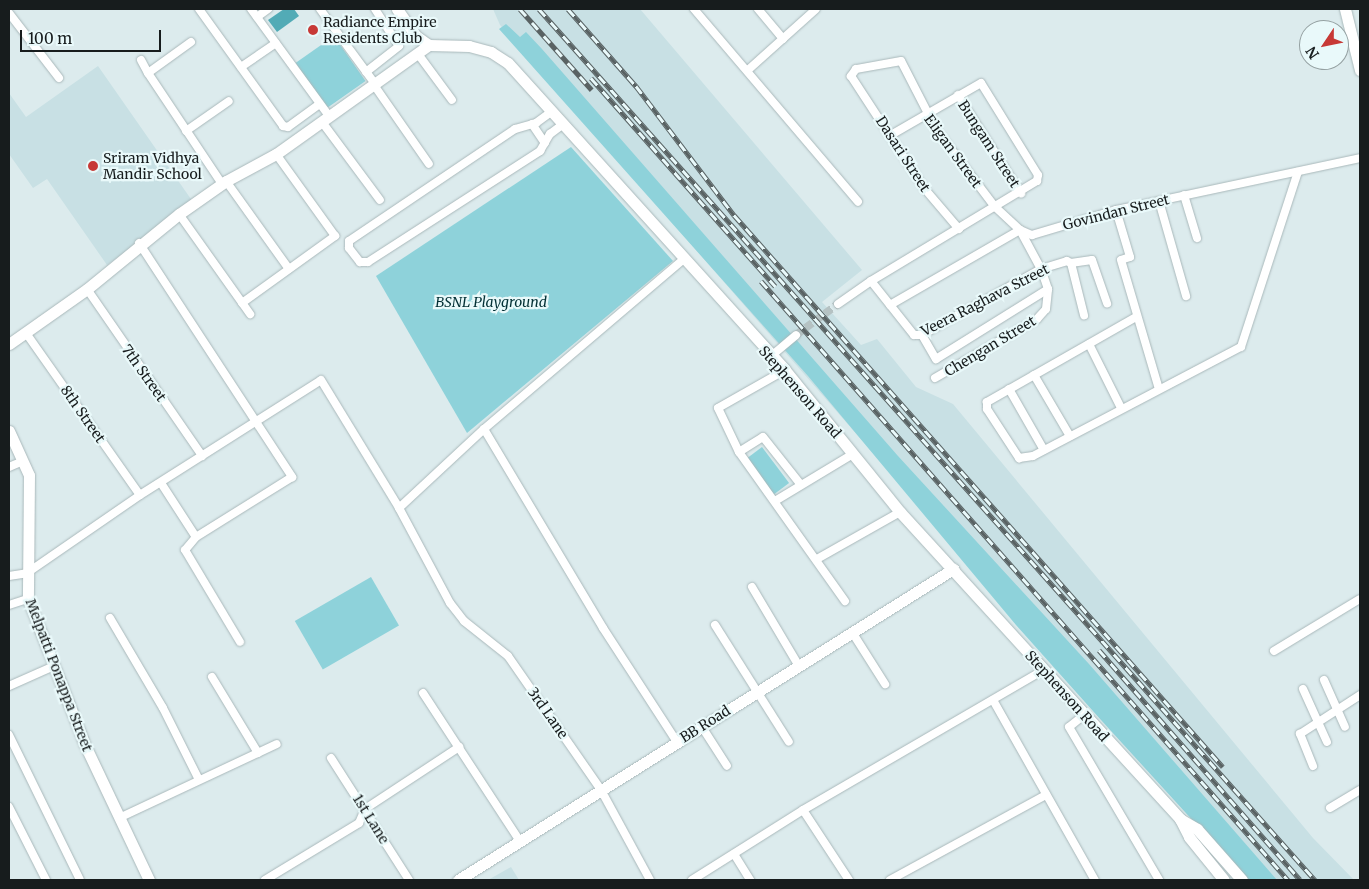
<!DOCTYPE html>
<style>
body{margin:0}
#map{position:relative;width:1369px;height:889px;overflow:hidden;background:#dcebed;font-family:Merriweather,serif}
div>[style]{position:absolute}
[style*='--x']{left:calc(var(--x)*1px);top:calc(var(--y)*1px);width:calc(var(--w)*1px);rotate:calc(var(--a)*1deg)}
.built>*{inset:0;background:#c8e0e4}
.green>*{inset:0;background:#8ed2da;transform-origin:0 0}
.water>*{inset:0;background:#52abb6}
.street-tunnel>*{height:8px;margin-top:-4px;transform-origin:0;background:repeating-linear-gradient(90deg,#b5c2c3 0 8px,transparent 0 12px)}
.roads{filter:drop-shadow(0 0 1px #a9b8ba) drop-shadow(0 0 1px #a9b8ba)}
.street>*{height:8px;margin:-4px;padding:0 4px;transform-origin:4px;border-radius:4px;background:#fff}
.secondary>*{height:11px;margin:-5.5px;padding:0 5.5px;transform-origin:5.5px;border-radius:5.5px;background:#fff}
.rail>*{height:5px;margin-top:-2.5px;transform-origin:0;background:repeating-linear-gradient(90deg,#e9f9fa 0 9px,#596263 0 18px);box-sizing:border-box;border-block:1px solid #596263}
.dots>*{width:14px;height:14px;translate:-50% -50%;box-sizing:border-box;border:2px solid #e9f9fa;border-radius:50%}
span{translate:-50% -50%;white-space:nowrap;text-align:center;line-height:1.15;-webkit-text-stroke:4.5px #e9f9fa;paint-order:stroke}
.poi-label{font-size:14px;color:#171c1d}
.left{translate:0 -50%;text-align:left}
.street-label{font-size:14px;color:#171c1d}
.park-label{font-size:14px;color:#033035;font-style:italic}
.frame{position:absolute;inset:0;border:10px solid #171c1d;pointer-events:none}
.north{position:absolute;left:1299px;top:20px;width:50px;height:50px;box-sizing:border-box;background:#e9f9fa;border:1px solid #95a1a2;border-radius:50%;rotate:236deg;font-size:14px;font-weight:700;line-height:20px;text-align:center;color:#171c1d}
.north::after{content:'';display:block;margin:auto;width:18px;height:22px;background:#c73936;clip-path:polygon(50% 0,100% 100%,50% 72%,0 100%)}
.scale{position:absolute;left:20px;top:30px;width:141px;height:22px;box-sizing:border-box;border:2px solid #171c1d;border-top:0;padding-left:6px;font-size:15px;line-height:18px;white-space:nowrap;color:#171c1d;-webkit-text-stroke:4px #e9f9fa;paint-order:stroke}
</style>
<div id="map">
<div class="built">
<i style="clip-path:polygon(493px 9px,640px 9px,862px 270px,822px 302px,861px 345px,877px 339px,916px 387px,953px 404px,1313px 838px,1354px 880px,1251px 880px,947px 538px,500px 25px)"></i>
<i style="clip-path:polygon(98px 66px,193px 202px,107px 265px,47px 179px,33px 188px,9px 154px,9px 93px,26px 117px)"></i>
<i style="clip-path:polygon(511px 867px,519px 880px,488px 880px)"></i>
</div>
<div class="green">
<i style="clip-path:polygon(506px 24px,520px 37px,526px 32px,542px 49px,898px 456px,1089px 664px,1277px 880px,1247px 880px,1101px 720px,1016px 625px,808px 376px,499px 29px)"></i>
<i style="left:334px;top:36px;width:55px;height:47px;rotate:55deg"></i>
<i style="clip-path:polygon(571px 147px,673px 261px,467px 433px,376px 276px)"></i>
<i style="left:762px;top:447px;width:45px;height:20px;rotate:53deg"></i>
<i style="left:371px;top:577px;width:56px;height:88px;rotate:60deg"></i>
</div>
<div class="water">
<i style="clip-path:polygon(284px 9px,294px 9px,299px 16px,277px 32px,268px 20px)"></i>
</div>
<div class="street-tunnel">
<i style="--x:796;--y:335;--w:52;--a:-36.4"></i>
</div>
<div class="roads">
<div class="street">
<i style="--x:199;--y:9;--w:144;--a:54.3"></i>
<i style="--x:283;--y:126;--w:5;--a:11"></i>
<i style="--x:288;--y:127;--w:39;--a:-36"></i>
<i style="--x:251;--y:9;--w:132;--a:53.9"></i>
<i style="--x:320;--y:9;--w:93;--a:53.7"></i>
<i style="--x:694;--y:9;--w:253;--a:49.6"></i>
<i style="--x:758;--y:9;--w:39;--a:50"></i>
<i style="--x:9;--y:13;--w:82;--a:52.4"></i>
<i style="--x:257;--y:17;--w:14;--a:-36"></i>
<i style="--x:191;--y:42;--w:53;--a:144.2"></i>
<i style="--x:148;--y:73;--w:133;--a:56.3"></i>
<i style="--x:418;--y:54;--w:57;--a:53.5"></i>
<i style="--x:141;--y:60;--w:15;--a:62"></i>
<i style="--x:241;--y:67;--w:42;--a:-34.4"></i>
<i style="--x:748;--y:70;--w:91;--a:-41.9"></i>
<i style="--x:366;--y:72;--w:42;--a:-38.2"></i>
<i style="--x:399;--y:46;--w:44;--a:-123"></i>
<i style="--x:374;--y:85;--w:96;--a:55.2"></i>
<i style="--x:958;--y:95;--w:117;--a:57.3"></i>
<i style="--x:551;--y:112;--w:19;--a:144"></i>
<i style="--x:536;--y:123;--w:22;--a:164"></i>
<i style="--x:515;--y:129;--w:200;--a:146"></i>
<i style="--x:349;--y:241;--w:7;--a:90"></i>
<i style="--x:349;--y:248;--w:18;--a:52"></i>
<i style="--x:360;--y:262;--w:8;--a:0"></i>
<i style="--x:368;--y:262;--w:205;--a:-32.8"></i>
<i style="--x:540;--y:151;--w:20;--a:-60"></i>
<i style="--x:550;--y:134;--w:15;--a:-37"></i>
<i style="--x:322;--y:122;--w:97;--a:53.4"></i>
<i style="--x:532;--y:124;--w:23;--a:56"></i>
<i style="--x:186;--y:131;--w:52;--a:-34.9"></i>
<i style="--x:226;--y:181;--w:108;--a:54.4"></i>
<i style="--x:1184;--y:195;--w:45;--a:73.2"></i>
<i style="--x:1159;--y:201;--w:99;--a:74.1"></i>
<i style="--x:1116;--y:210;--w:49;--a:73.4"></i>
<i style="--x:1130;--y:257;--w:9;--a:162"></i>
<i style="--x:1121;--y:260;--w:134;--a:73.6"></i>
<i style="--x:179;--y:214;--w:123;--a:54.6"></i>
<i style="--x:139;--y:243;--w:280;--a:56.8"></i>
<i style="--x:292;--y:477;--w:113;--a:148"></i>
<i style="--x:1071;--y:263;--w:54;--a:76"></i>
<i style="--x:871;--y:281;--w:69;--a:51.5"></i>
<i style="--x:914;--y:335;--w:8;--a:0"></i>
<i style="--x:922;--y:335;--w:136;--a:-29"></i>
<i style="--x:1041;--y:269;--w:27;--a:-17"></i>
<i style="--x:1067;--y:261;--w:4;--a:27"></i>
<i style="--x:1071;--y:263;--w:21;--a:-8"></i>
<i style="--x:1092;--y:260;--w:46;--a:70.8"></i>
<i style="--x:87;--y:289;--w:203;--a:55.4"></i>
<i style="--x:242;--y:303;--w:115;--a:-35.8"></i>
<i style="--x:335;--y:236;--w:101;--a:-125.7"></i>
<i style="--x:838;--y:304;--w:40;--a:-34.9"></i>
<i style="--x:871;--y:281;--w:194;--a:-31.1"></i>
<i style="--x:1037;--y:181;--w:6;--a:-81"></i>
<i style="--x:1038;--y:175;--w:108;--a:-121.8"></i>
<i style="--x:981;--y:83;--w:104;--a:150"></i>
<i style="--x:890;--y:305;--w:150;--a:-30"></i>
<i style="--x:1020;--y:230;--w:13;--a:23"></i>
<i style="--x:1032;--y:235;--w:88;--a:-16.6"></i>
<i style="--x:1116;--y:210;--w:249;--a:-12"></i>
<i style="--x:1136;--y:317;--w:172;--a:150.3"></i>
<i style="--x:987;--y:402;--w:7;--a:90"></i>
<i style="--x:987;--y:409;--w:59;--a:56.9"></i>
<i style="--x:1019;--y:458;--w:14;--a:-8"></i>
<i style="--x:1033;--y:456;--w:235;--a:-27.7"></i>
<i style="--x:1241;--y:347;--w:184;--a:-72"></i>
<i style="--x:26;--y:333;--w:198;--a:54.9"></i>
<i style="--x:922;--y:335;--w:28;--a:60"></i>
<i style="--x:936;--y:359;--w:132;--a:-32"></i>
<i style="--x:1089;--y:344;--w:72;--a:63.4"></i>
<i style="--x:770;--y:357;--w:34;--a:-40"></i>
<i style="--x:785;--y:370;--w:77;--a:150.4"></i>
<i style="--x:718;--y:408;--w:49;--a:64.5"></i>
<i style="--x:739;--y:452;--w:183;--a:54.6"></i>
<i style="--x:1034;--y:375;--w:71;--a:59.5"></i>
<i style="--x:935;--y:378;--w:118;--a:-30"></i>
<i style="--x:1037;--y:319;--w:13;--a:-48"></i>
<i style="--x:1046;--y:309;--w:20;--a:-84"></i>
<i style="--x:1048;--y:289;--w:21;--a:-109"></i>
<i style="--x:1041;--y:269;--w:44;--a:-118.3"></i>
<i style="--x:1020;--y:230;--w:34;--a:-137"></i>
<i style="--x:995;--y:207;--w:98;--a:-127.1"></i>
<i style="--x:936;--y:129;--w:76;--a:-117.2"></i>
<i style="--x:901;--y:61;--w:46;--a:169.9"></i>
<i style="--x:856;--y:69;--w:9;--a:126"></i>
<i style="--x:851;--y:76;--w:134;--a:56.9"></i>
<i style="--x:924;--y:188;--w:54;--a:49.5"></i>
<i style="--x:1009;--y:389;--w:70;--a:60.2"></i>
<i style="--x:484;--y:429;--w:232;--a:59.1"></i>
<i style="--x:603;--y:628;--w:136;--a:57"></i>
<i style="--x:739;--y:452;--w:28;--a:-32"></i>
<i style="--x:763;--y:437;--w:61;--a:51.6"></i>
<i style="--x:9;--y:467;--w:15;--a:-23"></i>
<i style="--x:161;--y:483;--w:64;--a:57.1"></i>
<i style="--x:196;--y:537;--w:17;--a:130"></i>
<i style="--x:185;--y:550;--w:107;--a:59.1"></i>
<i style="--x:775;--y:501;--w:91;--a:-31.1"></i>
<i style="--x:399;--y:508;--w:116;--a:-42.9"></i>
<i style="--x:484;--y:429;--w:262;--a:-40.4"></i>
<i style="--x:817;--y:559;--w:95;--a:-29.5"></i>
<i style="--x:9;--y:576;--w:18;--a:-9"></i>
<i style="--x:27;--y:573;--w:137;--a:-34.6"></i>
<i style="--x:140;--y:495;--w:214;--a:-32.4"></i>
<i style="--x:321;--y:380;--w:150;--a:58.6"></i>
<i style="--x:399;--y:508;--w:108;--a:61.8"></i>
<i style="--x:450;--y:603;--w:23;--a:52"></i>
<i style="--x:464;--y:621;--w:56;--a:38.5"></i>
<i style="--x:508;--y:656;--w:163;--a:55.2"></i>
<i style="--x:601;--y:790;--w:102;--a:61.4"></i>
<i style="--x:752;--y:587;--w:92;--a:59.3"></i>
<i style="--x:9;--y:605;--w:20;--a:-18"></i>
<i style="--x:110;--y:618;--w:104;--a:59.5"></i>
<i style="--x:163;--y:708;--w:80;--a:63.4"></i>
<i style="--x:715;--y:625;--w:138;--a:57.7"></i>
<i style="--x:852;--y:632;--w:62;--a:57.6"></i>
<i style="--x:1274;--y:651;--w:100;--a:-31.2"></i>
<i style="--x:212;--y:677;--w:89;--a:58.8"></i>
<i style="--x:1324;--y:680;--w:51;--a:65.9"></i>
<i style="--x:9;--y:686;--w:49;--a:-24"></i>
<i style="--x:1303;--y:689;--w:58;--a:65.6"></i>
<i style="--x:423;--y:693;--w:177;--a:56.8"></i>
<i style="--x:993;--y:700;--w:207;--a:60.5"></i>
<i style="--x:1084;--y:715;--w:19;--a:141"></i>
<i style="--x:1069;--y:727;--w:178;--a:59.5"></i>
<i style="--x:702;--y:727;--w:46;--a:57.3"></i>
<i style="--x:9;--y:735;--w:161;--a:63.9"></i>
<i style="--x:331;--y:758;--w:145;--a:57.4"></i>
<i style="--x:1313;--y:766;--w:35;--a:-112"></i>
<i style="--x:1300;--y:734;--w:72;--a:-33"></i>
<i style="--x:9;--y:807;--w:82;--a:63.1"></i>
<i style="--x:1330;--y:808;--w:35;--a:-31"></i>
<i style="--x:803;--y:810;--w:84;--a:56.7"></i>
<i style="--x:119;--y:818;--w:174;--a:-25.1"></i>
<i style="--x:734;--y:854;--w:31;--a:58"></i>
<i style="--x:265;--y:880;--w:110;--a:-31.2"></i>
<i style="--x:359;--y:823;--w:15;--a:-67"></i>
<i style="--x:365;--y:809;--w:113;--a:-33.4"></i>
<i style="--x:692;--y:880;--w:131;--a:-32.2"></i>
<i style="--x:803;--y:810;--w:279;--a:-30.2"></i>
<i style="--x:890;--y:880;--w:178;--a:-28.6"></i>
</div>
<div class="secondary">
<i style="--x:397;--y:9;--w:33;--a:55"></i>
<i style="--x:416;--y:36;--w:16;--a:35"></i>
<i style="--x:429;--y:45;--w:40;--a:1.4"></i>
<i style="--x:469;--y:46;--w:23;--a:15"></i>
<i style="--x:491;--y:52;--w:20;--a:33"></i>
<i style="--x:508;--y:63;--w:413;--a:47.9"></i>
<i style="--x:785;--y:370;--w:183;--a:51"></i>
<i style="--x:900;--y:512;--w:416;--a:47.6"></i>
<i style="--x:1180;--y:819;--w:20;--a:63"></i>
<i style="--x:1189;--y:837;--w:55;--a:50.9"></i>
<i style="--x:1345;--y:9;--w:63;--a:76.2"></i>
<i style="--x:9;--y:344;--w:95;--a:-35.2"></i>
<i style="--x:87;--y:289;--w:119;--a:-39.2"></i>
<i style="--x:179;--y:214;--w:57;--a:-35.1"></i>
<i style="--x:226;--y:181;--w:57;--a:-28.4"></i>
<i style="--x:276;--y:154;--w:188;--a:-35.5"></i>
<i style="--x:9;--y:431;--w:48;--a:65.6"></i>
<i style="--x:29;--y:475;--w:124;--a:90.5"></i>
<i style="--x:28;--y:599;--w:155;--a:68.7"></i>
<i style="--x:84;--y:743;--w:152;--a:64.6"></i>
<i style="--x:1180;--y:819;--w:20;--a:30"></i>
<i style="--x:1197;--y:829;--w:68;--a:48.6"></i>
<i style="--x:458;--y:880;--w:585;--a:-32.14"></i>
</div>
</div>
<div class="rail">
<i style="--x:520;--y:9;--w:108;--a:48.4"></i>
<i style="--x:539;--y:9;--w:1167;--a:48.3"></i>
<i style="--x:568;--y:9;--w:103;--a:48.6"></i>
<i style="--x:636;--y:86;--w:162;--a:52.8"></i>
<i style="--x:734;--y:215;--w:737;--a:48.46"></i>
<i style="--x:591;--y:78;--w:278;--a:48.5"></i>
<i style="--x:761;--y:281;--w:798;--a:48.66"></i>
<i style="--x:1099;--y:650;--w:305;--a:48.8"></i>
</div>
<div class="dots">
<i style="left:313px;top:30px;background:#c73936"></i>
<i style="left:93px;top:166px;background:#c73936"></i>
</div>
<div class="poi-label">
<span class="left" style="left:323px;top:30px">Radiance Empire<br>Residents Club</span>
<span class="left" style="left:103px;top:166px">Sriram Vidhya<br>Mandir School</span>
</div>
<div class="street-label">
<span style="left:989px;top:144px;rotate:57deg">Bungam Street</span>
<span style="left:953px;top:151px;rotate:54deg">Eligan Street</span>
<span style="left:903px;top:154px;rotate:57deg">Dasari Street</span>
<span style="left:1116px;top:212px;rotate:-14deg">Govindan Street</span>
<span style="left:985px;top:300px;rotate:-27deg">Veera Raghava Street</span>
<span style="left:990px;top:346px;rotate:-31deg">Chengan Street</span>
<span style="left:144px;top:373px;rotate:55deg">7th Street</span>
<span style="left:800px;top:392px;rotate:49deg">Stephenson Road</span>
<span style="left:83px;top:414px;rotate:55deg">8th Street</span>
<span style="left:59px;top:675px;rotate:69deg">Melpatti Ponappa Street</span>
<span style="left:1067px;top:696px;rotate:48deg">Stephenson Road</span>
<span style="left:548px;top:713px;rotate:55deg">3rd Lane</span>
<span style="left:705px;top:724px;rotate:-32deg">BB Road</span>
<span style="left:371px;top:819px;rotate:58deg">1st Lane</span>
</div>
<div class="park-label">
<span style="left:491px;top:302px">BSNL Playground</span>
</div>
<div class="frame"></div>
<div class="north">N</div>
<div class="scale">100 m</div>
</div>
